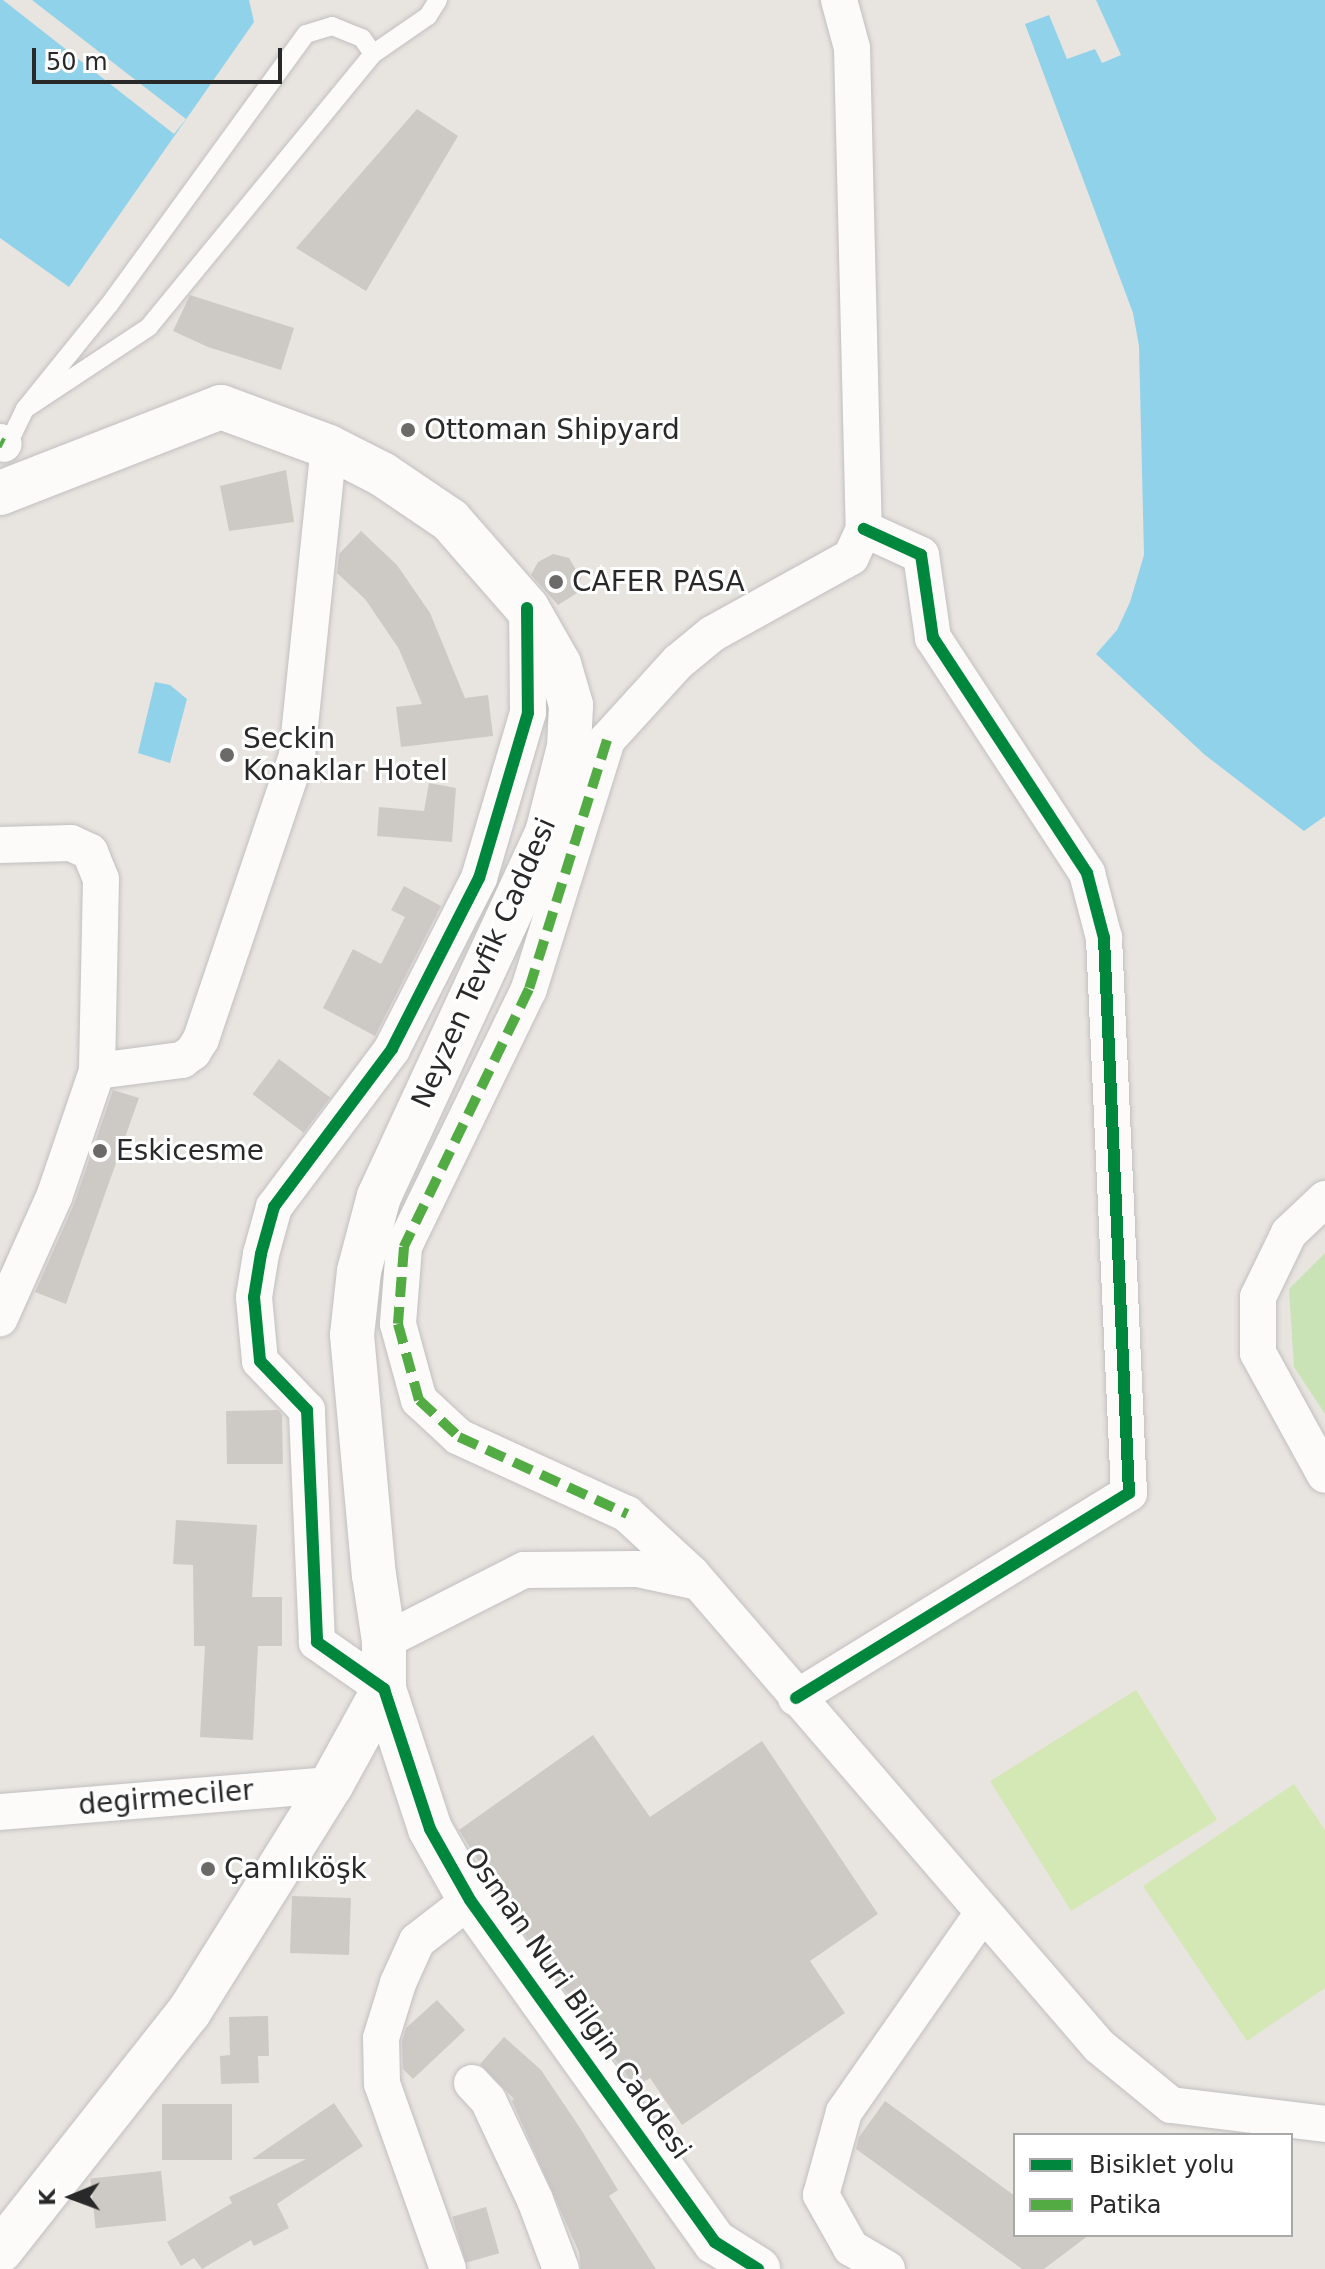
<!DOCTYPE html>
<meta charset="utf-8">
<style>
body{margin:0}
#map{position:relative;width:1325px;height:2269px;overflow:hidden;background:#e8e4df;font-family:"DejaVu Sans",sans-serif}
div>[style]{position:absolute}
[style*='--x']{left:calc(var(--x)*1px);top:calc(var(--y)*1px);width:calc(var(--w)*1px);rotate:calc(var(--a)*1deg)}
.green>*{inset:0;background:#c9e3b7}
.pitch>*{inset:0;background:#d4e8b5;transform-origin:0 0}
.water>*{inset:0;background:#91d2eb}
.pier>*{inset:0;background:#e8e4df}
.building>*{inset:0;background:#cdcac6;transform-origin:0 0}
.roads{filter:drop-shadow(0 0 2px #c1c0c1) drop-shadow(0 0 2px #c1c0c1)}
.lane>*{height:18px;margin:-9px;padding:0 9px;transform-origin:9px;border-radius:9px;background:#fcfbfa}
.street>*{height:36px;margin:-18px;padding:0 18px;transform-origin:18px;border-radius:18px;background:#fcfbfa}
.secondary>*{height:44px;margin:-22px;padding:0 22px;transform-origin:22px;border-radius:22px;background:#fcfbfa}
.quiet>*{height:10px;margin-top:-5px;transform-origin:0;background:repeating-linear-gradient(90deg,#53ab44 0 20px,transparent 0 30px)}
.cycleway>*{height:12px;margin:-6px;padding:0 6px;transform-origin:6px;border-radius:6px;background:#00873e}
.dots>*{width:22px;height:22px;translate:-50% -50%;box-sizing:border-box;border:4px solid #fff;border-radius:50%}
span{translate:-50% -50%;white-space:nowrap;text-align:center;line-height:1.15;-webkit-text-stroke:6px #fff;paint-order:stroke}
.poi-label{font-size:28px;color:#292929}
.left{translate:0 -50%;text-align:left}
.street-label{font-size:28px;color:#292929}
.legend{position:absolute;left:1013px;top:2133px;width:280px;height:104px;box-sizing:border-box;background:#fff;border:2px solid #a9a9a9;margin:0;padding:10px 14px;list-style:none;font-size:24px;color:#292929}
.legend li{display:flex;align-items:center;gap:16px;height:40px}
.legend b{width:40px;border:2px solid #a9a9a9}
.north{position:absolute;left:32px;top:2157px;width:80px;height:80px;-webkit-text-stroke:6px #fff;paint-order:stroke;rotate:269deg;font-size:22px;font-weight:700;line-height:32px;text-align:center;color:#292929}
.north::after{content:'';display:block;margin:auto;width:28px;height:36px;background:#292929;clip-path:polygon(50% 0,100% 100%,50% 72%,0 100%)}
.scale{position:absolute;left:32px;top:48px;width:250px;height:36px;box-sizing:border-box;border:4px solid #292929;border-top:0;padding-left:10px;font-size:24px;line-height:28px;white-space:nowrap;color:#292929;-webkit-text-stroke:6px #fff;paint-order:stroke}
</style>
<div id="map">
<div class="green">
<i style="clip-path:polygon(1325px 1253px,1325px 1414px,1294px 1367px,1289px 1289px)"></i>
</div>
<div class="pitch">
<i style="left:1136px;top:1690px;width:153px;height:172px;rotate:58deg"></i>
<i style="clip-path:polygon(1294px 1784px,1325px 1830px,1325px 1988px,1247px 2041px,1143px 1886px)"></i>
</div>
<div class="water">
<i style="clip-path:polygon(0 0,249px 0,254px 22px,69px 287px,0 238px)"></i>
<i style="clip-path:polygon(1096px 0,1325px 0,1325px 816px,1304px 831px,1205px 755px,1096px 654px,1117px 630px,1130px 602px,1144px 555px,1139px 346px,1133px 313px,1025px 24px,1049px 15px,1067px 59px,1095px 49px,1102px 63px,1121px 55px)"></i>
<i style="clip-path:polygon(155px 682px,170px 685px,187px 699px,170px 763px,138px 753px)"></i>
</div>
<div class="pier">
<i style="clip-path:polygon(3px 0,32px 0,186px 119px,174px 134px)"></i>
</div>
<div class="building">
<i style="clip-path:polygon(417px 109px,458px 136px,366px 291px,296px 248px)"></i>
<i style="clip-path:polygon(190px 295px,294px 328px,281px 370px,208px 347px,173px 331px)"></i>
<i style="clip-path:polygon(286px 470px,294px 522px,229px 531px,220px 486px)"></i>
<i style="clip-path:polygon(361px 531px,397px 565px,430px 613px,465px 698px,488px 695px,493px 736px,401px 747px,396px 707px,422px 704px,399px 649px,365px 599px,337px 573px,339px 554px)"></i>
<i style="clip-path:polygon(553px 554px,569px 558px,581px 578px,577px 593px,558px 605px,531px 575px,538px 562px)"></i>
<i style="clip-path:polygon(429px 783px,456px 788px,452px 842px,377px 836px,379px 807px,424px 811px)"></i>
<i style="clip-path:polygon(404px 886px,441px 906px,375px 1036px,323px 1008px,353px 949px,381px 964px,405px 917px,391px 910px)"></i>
<i style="left:279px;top:1059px;width:64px;height:44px;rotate:37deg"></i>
<i style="clip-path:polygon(113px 1090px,139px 1098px,66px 1304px,35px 1292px,74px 1204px)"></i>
<i style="clip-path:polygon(278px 1410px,282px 1415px,283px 1464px,227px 1464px,226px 1411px)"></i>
<i style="clip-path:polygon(176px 1520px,257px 1525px,252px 1597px,282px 1597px,282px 1646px,258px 1646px,253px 1740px,200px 1737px,205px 1646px,194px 1646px,193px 1565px,173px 1564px)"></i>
<i style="clip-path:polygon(593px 1735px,650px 1817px,762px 1741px,878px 1914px,810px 1961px,845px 2013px,682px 2125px,650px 2078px,635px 2087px,523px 1932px,459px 1830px)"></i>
<i style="left:292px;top:1896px;width:59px;height:57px;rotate:2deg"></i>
<i style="clip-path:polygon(437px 2000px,465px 2030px,413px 2079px,403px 2069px,402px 2041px,406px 2028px)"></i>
<i style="clip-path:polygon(268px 2016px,269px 2056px,258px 2056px,259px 2083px,221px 2084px,220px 2056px,230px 2055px,229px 2017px)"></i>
<i style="clip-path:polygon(504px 2037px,541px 2070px,580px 2128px,618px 2190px,609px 2196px,656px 2269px,581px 2269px,579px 2252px,512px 2101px,514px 2099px,480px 2064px)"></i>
<i style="clip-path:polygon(885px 2101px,1015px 2196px,1015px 2235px,1089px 2235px,1044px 2269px,1022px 2269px,856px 2149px,859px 2137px)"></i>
<i style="clip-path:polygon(334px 2103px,363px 2146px,277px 2204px,289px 2228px,254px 2246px,251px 2240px,202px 2269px,194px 2258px,181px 2266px,167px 2242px,232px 2203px,229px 2197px,306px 2159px,252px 2159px)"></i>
<i style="left:162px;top:2104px;width:70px;height:56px"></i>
<i style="left:161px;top:2171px;width:50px;height:71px;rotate:84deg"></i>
<i style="left:486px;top:2207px;width:48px;height:35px;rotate:74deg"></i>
</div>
<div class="roads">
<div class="lane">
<i style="--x:373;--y:54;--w:67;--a:-34.6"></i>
<i style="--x:428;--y:16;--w:19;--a:-58"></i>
<i style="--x:7;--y:446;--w:41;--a:-64.1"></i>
<i style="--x:25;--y:409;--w:134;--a:-51.1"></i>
<i style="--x:109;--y:305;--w:335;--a:-54"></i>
<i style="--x:306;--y:34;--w:27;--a:-17"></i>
<i style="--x:332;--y:26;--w:32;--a:22"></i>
<i style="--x:362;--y:38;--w:19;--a:55"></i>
<i style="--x:373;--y:54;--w:353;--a:129.4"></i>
<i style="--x:149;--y:327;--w:149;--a:146.5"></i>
</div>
<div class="street">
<i style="--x:839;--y:0;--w:50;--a:74.8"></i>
<i style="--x:852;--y:48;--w:481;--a:88.6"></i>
<i style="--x:864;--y:529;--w:31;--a:115"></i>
<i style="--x:851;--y:557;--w:159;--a:151"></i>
<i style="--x:712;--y:634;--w:44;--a:140.5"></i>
<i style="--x:678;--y:662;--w:105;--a:132.3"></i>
<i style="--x:607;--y:740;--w:261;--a:107.4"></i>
<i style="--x:529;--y:989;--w:287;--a:115.9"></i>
<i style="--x:404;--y:1247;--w:77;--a:94.5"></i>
<i style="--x:398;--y:1324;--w:79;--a:74.6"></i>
<i style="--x:419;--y:1400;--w:54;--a:42.8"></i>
<i style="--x:459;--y:1437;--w:185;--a:24.6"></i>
<i style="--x:627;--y:1514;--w:87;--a:42.7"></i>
<i style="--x:691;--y:1573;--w:625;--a:49.22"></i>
<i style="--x:1099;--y:2046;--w:93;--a:39.3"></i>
<i style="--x:1171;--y:2105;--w:155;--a:7"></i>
<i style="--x:0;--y:442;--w:4;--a:27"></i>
<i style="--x:0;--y:845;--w:71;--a:-1.6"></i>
<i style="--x:71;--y:843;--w:21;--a:25"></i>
<i style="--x:90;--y:852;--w:29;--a:68"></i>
<i style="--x:101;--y:879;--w:192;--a:91.2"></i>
<i style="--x:97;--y:1071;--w:133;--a:108.8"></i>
<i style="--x:54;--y:1197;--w:133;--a:114.1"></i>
<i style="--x:97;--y:1071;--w:86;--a:-7.4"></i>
<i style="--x:182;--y:1060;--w:14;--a:-36"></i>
<i style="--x:193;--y:1052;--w:15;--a:-58"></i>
<i style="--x:201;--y:1039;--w:300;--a:-71.3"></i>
<i style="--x:297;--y:755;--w:310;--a:-84.1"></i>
<i style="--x:1325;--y:1199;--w:50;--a:136.6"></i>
<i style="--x:1289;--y:1233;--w:71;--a:115.8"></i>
<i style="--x:1258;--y:1297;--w:56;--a:90"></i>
<i style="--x:1258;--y:1353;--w:139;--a:61.2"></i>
<i style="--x:384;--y:1641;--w:157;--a:-26.9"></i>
<i style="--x:524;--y:1570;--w:113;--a:-0.5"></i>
<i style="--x:637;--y:1569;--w:62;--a:12"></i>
<i style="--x:384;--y:1689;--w:82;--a:-145"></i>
<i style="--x:317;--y:1642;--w:232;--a:-92.5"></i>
<i style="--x:307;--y:1410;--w:68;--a:-133.8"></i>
<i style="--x:260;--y:1361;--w:64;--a:-95.4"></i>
<i style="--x:254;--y:1297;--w:44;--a:-80.8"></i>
<i style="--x:261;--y:1254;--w:49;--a:-74.5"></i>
<i style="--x:274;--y:1207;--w:197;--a:-53.2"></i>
<i style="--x:392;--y:1049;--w:192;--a:-63"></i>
<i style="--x:479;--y:878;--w:172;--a:-73.5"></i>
<i style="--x:528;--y:713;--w:105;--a:-90.5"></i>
<i style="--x:796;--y:1698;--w:391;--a:-31.6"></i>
<i style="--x:1129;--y:1493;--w:556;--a:-92.58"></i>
<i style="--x:1104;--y:938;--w:67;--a:-104.7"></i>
<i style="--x:1087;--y:873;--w:281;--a:-123.2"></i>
<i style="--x:933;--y:638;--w:84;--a:-98.2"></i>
<i style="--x:921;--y:555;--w:63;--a:-155.5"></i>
<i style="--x:0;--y:1812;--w:332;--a:-4.7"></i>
<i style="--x:472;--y:2083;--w:23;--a:47"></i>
<i style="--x:488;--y:2100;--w:110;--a:64.8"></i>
<i style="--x:535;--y:2200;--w:74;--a:69.4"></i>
<i style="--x:448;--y:2269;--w:196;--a:-109.6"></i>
<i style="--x:382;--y:2084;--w:46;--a:-91.2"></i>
<i style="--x:381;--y:2038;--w:58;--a:-72.8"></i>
<i style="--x:398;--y:1983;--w:46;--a:-65.7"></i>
<i style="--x:417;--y:1941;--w:67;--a:-37.7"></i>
<i style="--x:887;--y:2269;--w:42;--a:-149.7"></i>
<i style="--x:851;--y:2248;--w:61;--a:-119.5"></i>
<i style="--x:821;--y:2195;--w:86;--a:-74.5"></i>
<i style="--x:844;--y:2112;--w:243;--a:-55.1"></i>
</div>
<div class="secondary">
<i style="--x:0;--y:493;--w:237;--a:-21.3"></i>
<i style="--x:221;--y:407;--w:115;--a:20.3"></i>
<i style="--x:329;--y:447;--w:59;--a:27"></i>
<i style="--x:382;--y:474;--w:82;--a:34.1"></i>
<i style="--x:450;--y:520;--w:117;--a:48.8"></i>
<i style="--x:527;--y:608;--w:64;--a:60.3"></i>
<i style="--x:559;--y:664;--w:43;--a:73.7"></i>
<i style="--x:571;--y:705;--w:42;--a:92.7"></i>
<i style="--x:569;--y:747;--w:89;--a:104.3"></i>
<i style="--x:547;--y:833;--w:400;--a:114.8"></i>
<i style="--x:379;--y:1196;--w:78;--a:104.9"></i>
<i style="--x:359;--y:1271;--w:64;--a:96.2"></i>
<i style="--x:352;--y:1335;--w:241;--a:84.8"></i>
<i style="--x:374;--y:1575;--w:67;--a:81.4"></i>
<i style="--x:384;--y:1641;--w:48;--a:90"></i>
<i style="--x:384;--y:1689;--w:147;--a:71.8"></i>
<i style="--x:430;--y:1829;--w:81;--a:60.6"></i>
<i style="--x:470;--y:1900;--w:421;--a:54.4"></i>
<i style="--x:715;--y:2242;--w:51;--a:32.1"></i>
<i style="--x:0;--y:2251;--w:305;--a:-51.7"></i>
<i style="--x:189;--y:2012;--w:268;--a:-58"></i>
<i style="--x:331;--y:1785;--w:110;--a:-61.1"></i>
</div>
</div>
<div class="quiet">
<i style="--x:0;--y:442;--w:4;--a:27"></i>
<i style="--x:607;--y:740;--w:261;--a:107.4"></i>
<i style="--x:529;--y:989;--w:287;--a:115.9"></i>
<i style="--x:404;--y:1247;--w:77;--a:94.5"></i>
<i style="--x:398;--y:1324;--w:79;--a:74.6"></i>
<i style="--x:419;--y:1400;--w:54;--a:42.8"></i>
<i style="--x:459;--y:1437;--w:185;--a:24.6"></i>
</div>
<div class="cycleway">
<i style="--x:527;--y:608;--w:105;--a:89.5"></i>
<i style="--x:528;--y:713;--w:172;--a:106.5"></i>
<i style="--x:479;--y:878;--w:192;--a:117"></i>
<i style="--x:392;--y:1049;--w:197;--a:126.8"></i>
<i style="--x:274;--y:1207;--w:49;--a:105.5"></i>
<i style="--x:261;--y:1254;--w:44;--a:99.2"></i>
<i style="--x:254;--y:1297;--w:64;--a:84.6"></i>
<i style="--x:260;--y:1361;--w:68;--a:46.2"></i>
<i style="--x:307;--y:1410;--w:232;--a:87.5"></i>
<i style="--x:317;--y:1642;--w:82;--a:35"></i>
<i style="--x:384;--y:1689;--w:147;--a:71.8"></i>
<i style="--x:430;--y:1829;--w:81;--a:60.6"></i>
<i style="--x:470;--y:1900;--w:421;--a:54.4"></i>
<i style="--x:715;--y:2242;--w:51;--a:32.1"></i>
<i style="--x:796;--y:1698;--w:391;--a:-31.6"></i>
<i style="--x:1129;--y:1493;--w:556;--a:-92.58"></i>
<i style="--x:1104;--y:938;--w:67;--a:-104.7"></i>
<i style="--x:1087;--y:873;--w:281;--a:-123.2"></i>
<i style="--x:933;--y:638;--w:84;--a:-98.2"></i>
<i style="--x:921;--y:555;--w:63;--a:-155.5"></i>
</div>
<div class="dots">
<i style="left:408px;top:430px;background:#6c6a69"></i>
<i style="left:556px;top:582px;background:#6c6a69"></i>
<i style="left:227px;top:755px;background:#6c6a69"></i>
<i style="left:100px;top:1151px;background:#6c6a69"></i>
<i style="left:208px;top:1869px;background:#6c6a69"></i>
</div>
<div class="poi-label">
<span class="left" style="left:424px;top:430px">Ottoman Shipyard</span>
<span class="left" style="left:572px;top:582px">CAFER PASA</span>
<span class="left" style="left:243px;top:755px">Seckin<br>Konaklar Hotel</span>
<span class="left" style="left:116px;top:1151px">Eskicesme</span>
<span class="left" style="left:224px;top:1869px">Çamlıköşk</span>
</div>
<div class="street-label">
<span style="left:484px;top:963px;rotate:-66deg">Neyzen Tevfik Caddesi</span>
<span style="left:166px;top:1798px;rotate:-5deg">degirmeciler</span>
<span style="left:577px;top:2003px;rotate:55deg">Osman Nuri Bilgin Caddesi</span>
</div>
<ul class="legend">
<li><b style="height:10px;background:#00873e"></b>Bisiklet yolu</li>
<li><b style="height:10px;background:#53ab44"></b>Patika</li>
</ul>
<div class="north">K</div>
<div class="scale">50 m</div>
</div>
